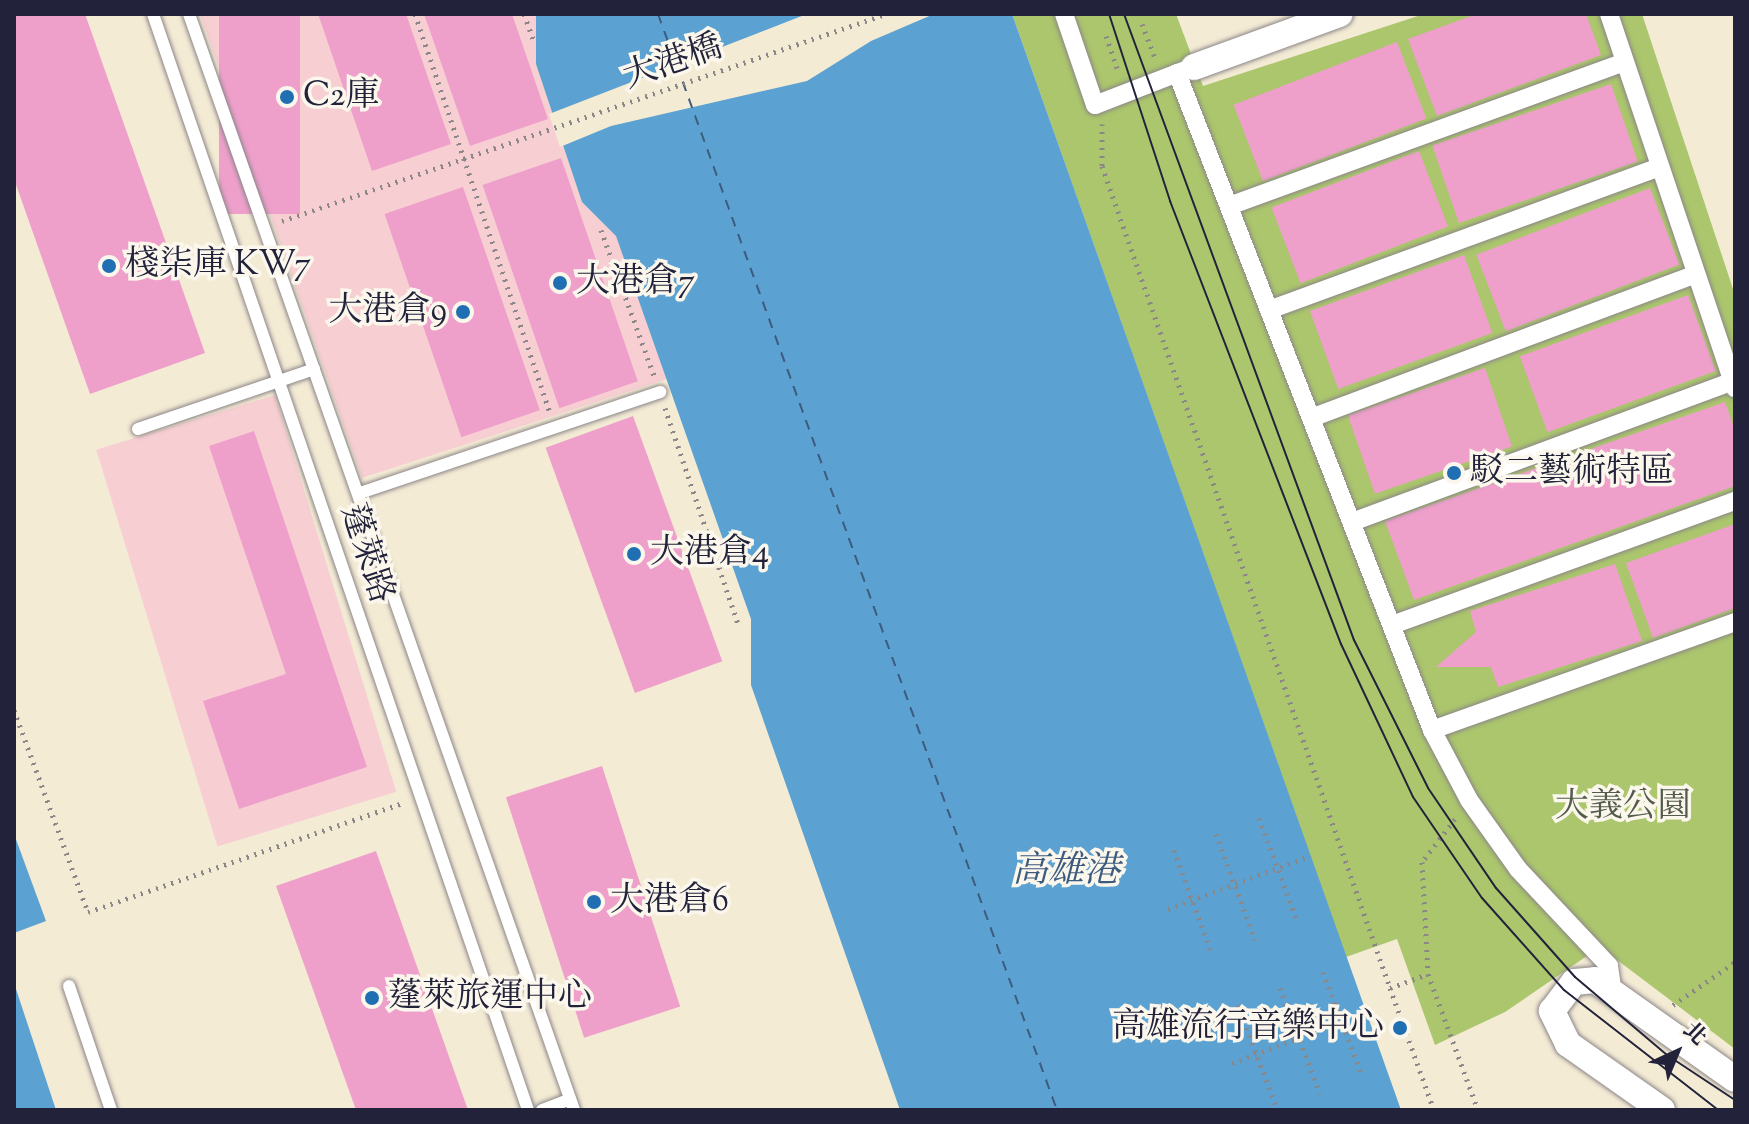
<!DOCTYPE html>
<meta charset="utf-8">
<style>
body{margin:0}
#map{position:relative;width:1749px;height:1124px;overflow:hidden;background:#f4ebd5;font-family:"Sorts Mill Goudy","Noto Serif TC",serif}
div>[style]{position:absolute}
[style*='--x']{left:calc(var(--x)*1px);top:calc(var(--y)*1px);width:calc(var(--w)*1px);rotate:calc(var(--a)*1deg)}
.built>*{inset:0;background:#f7cfd3;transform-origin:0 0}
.green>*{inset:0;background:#abc66c}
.water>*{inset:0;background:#5ba1d1}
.pier>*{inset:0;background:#f4ebd5}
.ferry>*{height:2px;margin-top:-1px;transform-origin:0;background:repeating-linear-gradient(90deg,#3c5b7e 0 10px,transparent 0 18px)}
.building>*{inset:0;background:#eea0cb;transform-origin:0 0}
.path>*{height:5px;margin-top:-2.5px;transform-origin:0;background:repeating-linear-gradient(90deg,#8b8688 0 2px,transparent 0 8px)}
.roads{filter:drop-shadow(0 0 2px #8b8688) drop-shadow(0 0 2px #8b8688)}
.service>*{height:12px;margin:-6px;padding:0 6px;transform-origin:6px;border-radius:6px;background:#fff}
.pedestrian>*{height:18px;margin:-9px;padding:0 9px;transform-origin:9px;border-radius:9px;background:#fff}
.minor>*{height:26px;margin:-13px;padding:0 13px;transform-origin:13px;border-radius:13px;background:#fff}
.tram>*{height:2px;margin:-1px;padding:0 1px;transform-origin:1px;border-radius:1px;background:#22223b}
.dots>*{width:22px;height:22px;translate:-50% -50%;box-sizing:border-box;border:4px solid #fbf7ec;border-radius:50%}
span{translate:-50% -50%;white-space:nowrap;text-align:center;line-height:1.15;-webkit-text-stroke:7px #fbf7ec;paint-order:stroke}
.street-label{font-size:34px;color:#22223b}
.poi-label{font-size:34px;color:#22223b}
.left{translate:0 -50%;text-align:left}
.right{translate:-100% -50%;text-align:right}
.park-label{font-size:34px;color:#525b4c}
.water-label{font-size:36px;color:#3c5b7e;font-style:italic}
.frame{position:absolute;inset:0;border:16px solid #22223b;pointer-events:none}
.north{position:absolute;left:1637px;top:1012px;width:80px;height:80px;-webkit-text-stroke:6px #fbf7ec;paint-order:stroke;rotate:44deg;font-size:22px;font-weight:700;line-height:32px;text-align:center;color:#22223b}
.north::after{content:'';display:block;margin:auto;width:28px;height:36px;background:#22223b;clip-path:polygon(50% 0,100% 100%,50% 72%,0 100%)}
</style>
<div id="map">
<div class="built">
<i style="clip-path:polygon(200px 14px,536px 14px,536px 64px,582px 202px,616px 235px,667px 379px,362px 478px)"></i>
<i style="left:275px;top:395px;width:415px;height:187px;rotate:73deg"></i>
</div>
<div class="green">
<i style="clip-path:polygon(1012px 14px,1176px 14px,1203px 86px,1424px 14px,1642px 14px,1735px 295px,1735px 1049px,1600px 947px,1505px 1012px,1435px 1045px,1397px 939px,1346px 957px)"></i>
</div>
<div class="water">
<i style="clip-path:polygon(536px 14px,1012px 14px,1401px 1110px,900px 1110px,751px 685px,751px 619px,616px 236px,582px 202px,536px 64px)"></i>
<i style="clip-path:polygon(14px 834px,46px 921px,14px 933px)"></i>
<i style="clip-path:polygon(14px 983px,56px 1110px,14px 1110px)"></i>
</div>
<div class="pier">
<i style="clip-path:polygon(807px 14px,934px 14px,871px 41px,807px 81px,611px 126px,560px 147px,549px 114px)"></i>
</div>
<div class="ferry">
<i style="--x:658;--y:14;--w:1166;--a:70"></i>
</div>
<div class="building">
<i style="clip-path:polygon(14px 14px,85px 14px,205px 353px,90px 394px,14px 179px)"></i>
<i style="left:219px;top:14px;width:81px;height:200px"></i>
<i style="clip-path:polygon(318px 14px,406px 14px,451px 144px,372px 171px)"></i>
<i style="clip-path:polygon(424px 14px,512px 14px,548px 119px,470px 146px)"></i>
<i style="clip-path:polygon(1477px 14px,1586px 14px,1601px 55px,1437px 116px,1408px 39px)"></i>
<i style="left:1397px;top:42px;width:82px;height:175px;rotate:69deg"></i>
<i style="left:1611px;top:84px;width:82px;height:189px;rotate:71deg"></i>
<i style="left:1419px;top:151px;width:81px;height:158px;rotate:69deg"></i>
<i style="left:561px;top:158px;width:236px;height:83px;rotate:71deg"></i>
<i style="left:463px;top:187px;width:236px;height:83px;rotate:71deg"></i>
<i style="left:1650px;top:188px;width:82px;height:186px;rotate:69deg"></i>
<i style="left:1464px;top:255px;width:83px;height:164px;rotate:70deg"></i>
<i style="left:1688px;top:295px;width:81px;height:179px;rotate:70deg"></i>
<i style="left:1485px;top:368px;width:83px;height:145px;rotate:71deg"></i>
<i style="clip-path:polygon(1725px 402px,1735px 430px,1735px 486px,1414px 600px,1385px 521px)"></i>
<i style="left:633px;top:416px;width:261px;height:93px;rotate:70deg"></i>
<i style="clip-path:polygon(254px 431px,367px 767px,239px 809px,203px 701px,286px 674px,209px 446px)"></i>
<i style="clip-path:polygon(1735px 524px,1735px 608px,1653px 638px,1626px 563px)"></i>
<i style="clip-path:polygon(1615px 564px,1642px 641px,1498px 687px,1491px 667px,1436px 667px,1476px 632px,1470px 611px)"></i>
<i style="left:602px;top:766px;width:253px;height:101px;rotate:72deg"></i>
<i style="clip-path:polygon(376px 851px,468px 1110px,356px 1110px,276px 886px)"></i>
</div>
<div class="path">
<i style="--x:415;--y:14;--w:419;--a:71.3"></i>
<i style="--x:524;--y:14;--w:27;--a:70"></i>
<i style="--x:1142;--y:24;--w:39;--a:69"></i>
<i style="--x:1106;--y:36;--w:37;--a:71"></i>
<i style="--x:1102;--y:124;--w:42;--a:90"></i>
<i style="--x:1102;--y:166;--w:871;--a:70.69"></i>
<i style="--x:1390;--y:988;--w:40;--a:-20.2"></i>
<i style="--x:282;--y:221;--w:638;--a:-18.92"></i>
<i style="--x:601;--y:230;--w:155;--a:70"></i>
<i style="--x:665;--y:408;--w:231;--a:71.3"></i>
<i style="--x:14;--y:710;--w:215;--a:69.9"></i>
<i style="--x:88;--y:912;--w:332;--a:-19.1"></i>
<i style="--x:1259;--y:818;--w:110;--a:69.7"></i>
<i style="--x:1455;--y:819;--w:54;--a:127.5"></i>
<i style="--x:1422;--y:862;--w:112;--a:86.9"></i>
<i style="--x:1428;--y:974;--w:145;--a:69.8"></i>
<i style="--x:1216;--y:834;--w:113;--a:69.8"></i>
<i style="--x:1174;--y:850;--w:109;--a:70.1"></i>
<i style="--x:1168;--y:909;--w:152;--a:-20.5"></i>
<i style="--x:1323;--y:972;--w:110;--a:69.3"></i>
<i style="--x:1280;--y:988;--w:113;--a:69.3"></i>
<i style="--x:1390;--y:988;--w:130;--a:70.2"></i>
<i style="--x:1238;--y:1005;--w:108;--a:69.4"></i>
<i style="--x:1673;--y:1005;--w:75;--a:-34.7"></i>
<i style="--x:1232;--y:1063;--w:145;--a:-20.6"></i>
</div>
<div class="roads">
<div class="service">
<i style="--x:153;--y:14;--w:1158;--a:71.11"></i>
<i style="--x:189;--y:14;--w:1162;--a:70.64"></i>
<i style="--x:138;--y:429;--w:186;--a:-18.8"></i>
<i style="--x:360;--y:493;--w:317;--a:-18.6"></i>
<i style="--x:69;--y:986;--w:131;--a:71.3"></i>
<i style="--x:542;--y:1110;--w:30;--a:-21"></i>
</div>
<div class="pedestrian">
<i style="--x:1064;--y:14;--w:96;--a:71.2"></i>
<i style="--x:1095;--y:105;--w:100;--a:-21.2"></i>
<i style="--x:1609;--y:14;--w:395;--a:71.4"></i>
<i style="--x:1177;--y:73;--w:705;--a:68.79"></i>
<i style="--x:1432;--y:730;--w:79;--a:62.1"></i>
<i style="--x:1469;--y:800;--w:85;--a:54.6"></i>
<i style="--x:1518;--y:869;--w:133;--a:46.8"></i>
<i style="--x:1609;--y:966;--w:28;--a:82"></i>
<i style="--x:1229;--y:206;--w:420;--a:-20"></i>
<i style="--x:1269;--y:310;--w:416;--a:-20.1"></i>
<i style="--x:1311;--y:418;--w:411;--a:-20.5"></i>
<i style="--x:1352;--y:522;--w:406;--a:-20.3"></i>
<i style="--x:1392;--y:625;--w:365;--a:-19.9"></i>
<i style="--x:1432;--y:730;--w:322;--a:-19.6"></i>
</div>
<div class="minor">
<i style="--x:1194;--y:67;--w:155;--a:-20"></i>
<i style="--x:1662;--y:1110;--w:115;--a:-144.9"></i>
<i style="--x:1568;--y:1044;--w:37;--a:-116"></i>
<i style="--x:1552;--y:1011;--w:36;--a:-53"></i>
<i style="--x:1574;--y:982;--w:21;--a:-5"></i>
<i style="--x:1595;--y:980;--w:171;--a:35.3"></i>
</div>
</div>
<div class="tram">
<i style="--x:1109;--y:14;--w:197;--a:71.9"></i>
<i style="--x:1170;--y:201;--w:475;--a:68.9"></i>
<i style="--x:1341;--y:644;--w:169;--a:64.8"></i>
<i style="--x:1413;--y:797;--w:122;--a:55.7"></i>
<i style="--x:1482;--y:898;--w:123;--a:48.3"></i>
<i style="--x:1564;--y:990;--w:195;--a:37.9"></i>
<i style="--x:1124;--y:14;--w:667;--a:69.83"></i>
<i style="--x:1354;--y:640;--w:165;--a:63.4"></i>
<i style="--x:1428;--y:788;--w:121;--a:55.8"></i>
<i style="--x:1496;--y:888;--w:119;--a:48.4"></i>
<i style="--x:1575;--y:977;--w:121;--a:40.3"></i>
<i style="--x:1667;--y:1055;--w:82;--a:33.5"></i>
</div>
<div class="dots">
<i style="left:287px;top:97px;background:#1f6fb2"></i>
<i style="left:109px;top:266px;background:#1f6fb2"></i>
<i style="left:560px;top:283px;background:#1f6fb2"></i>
<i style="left:463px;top:312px;background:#1f6fb2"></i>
<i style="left:1454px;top:473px;background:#1f6fb2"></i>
<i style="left:634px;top:554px;background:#1f6fb2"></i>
<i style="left:594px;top:902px;background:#1f6fb2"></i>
<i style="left:372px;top:998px;background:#1f6fb2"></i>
<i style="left:1400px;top:1028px;background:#1f6fb2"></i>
</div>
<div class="street-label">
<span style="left:673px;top:63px;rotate:-19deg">大港橋</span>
<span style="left:366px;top:554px;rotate:72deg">蓬萊路</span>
</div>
<div class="poi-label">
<span class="left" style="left:303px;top:97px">C2庫</span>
<span class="left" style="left:125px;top:266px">棧柒庫 KW7</span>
<span class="left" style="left:576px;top:283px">大港倉7</span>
<span class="right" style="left:447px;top:312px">大港倉9</span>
<span class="left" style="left:1470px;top:473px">駁二藝術特區</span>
<span class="left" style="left:650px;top:554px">大港倉4</span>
<span class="left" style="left:610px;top:902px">大港倉6</span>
<span class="left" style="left:388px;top:998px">蓬萊旅運中心</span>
<span class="right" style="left:1384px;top:1028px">高雄流行音樂中心</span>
</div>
<div class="park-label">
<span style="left:1623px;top:808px">大義公園</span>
</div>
<div class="water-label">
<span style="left:1066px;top:873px">高雄港</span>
</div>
<div class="frame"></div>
<div class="north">北</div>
</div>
